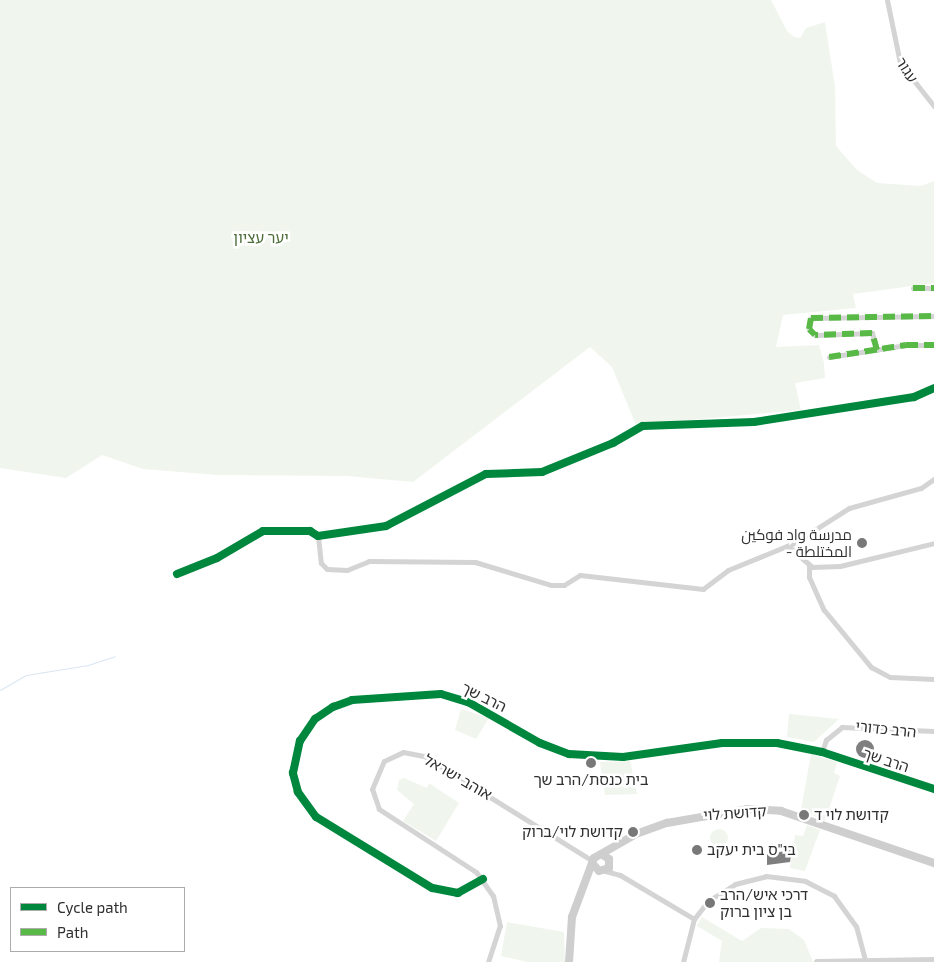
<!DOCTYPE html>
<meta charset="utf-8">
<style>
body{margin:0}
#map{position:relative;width:934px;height:962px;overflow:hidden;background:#fff;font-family:"Exo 2",Cairo,"Noto Sans Hebrew",sans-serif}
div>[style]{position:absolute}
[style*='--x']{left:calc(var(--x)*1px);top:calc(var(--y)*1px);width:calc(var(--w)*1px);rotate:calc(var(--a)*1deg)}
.green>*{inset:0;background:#f0f6ed}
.round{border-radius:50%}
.stream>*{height:1px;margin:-0.5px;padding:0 0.5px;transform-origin:0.5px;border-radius:0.5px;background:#d9e6f3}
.building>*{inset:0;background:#7f7f7f}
.street>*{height:5px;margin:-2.5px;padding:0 2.5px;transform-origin:2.5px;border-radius:2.5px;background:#d4d4d4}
.secondary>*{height:8px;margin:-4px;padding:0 4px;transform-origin:4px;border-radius:4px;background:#cecece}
.quiet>*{height:6px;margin-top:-3px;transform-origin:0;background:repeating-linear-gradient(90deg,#58b947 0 12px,transparent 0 18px)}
.cycleway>*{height:8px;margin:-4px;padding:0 4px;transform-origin:4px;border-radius:4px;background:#00873e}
.dots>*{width:14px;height:14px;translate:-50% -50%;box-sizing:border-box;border:2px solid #fff;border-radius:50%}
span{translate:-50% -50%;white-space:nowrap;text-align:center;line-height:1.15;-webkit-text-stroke:5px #fff;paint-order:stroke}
.street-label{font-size:15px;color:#303030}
.park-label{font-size:15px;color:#4d6e3b}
.poi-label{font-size:15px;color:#303030}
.right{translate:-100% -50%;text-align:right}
.left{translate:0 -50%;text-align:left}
.legend{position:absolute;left:10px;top:887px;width:175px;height:65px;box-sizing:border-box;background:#fff;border:1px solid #acacac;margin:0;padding:6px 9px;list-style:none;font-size:15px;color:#303030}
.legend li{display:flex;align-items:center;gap:10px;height:25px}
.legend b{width:25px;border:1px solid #acacac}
</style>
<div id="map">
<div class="green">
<i style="clip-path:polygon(0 0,771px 0,787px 31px,794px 37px,800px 38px,806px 28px,825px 22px,835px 87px,836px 146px,856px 169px,877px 183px,921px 186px,934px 181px,934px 283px,853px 294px,856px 308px,783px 315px,776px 347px,819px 345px,824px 363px,825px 378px,795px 383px,801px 410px,636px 425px,612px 367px,590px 347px,413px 482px,347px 476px,217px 475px,143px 469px,102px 455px,66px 478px,0 468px)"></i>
<i style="clip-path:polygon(461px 709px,489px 718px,476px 739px,455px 730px)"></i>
<i style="clip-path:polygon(789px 714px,839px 719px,814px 742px,787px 737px)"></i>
<i style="clip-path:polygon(811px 754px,837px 762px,834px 773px,840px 776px,825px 821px,801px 810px)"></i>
<i style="clip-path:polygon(630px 761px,637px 794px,605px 795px,600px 762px)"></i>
<i style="clip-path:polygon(404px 778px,427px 788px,429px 783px,459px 803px,436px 841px,403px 821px,414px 804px,397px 790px,399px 780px)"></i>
<i style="clip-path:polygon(807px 825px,820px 830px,805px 871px,790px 868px,795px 835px,803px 836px)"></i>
<i class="round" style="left:710px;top:829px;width:18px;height:18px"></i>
<i style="clip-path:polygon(702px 917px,742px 941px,761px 928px,789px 929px,804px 940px,813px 962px,719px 962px,722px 941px,697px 926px)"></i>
<i style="clip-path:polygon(507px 922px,564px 932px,565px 962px,527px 962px,501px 956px)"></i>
</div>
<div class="stream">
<i style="--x:0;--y:690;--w:30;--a:-30"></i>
<i style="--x:26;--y:675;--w:63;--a:-9.2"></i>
<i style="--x:88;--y:665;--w:28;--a:-18"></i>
</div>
<div class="building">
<i class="round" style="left:856px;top:740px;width:18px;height:18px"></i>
<i style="clip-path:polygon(792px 850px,790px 862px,767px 865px,767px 854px)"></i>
</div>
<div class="street">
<i style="--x:887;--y:0;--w:64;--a:78.3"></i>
<i style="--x:900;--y:63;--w:55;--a:51.7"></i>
<i style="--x:913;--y:288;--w:21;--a:0"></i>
<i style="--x:877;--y:350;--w:18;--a:-106"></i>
<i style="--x:872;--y:333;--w:57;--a:178"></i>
<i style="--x:815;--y:335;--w:8;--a:-135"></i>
<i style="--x:809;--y:329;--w:11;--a:-80"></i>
<i style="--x:811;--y:318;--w:123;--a:-0.9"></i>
<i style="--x:829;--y:357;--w:78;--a:-8.9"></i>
<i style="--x:906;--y:345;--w:28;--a:0"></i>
<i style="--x:318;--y:536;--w:27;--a:84"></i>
<i style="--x:321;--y:563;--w:8;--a:45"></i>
<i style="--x:327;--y:569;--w:20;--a:3"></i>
<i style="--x:347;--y:570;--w:24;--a:-22"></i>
<i style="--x:369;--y:561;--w:106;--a:0.5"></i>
<i style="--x:475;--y:562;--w:79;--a:16.8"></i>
<i style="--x:551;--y:585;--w:13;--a:0"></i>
<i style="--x:564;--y:585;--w:19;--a:-32"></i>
<i style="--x:580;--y:575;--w:124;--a:6.5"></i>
<i style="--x:703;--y:589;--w:31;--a:-37"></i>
<i style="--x:728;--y:570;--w:71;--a:-22.2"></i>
<i style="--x:794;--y:543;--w:65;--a:-32.5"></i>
<i style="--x:849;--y:508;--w:75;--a:-15.5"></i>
<i style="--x:921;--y:488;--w:16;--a:-35"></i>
<i style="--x:788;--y:546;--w:32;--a:41"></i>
<i style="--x:812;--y:567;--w:28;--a:-2"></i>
<i style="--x:840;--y:566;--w:97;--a:-13.7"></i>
<i style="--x:809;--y:565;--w:12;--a:90"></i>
<i style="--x:809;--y:577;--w:36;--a:66"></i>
<i style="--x:824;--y:610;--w:74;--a:50.5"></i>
<i style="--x:871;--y:667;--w:21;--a:28"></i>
<i style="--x:890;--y:677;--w:44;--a:2.6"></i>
<i style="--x:177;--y:574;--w:43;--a:-21.8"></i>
<i style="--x:217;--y:558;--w:53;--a:-30.4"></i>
<i style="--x:263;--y:531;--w:47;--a:0"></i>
<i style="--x:310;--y:531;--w:9;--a:32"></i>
<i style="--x:318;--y:536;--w:69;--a:-8.4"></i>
<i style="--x:386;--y:526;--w:113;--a:-27.5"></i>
<i style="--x:486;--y:474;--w:56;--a:-2"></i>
<i style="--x:542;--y:472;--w:77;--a:-22.2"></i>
<i style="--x:613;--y:443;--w:34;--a:-30"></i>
<i style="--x:643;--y:426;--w:111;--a:-2.1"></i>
<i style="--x:754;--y:422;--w:162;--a:-8.9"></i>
<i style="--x:914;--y:397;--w:22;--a:-24"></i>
<i style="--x:822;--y:752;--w:13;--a:-72"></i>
<i style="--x:826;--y:740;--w:21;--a:-39"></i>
<i style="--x:842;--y:727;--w:92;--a:2.5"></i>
<i style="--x:605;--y:871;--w:16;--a:15"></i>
<i style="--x:620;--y:875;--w:86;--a:30.7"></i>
<i style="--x:483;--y:879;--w:29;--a:151"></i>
<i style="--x:458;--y:893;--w:26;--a:-169"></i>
<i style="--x:432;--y:888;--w:136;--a:-148.5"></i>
<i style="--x:316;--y:817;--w:31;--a:-126"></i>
<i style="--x:298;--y:792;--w:20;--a:-105"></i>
<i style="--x:293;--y:773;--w:33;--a:-78"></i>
<i style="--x:300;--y:741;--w:27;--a:-56"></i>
<i style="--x:315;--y:719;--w:22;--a:-34"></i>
<i style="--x:333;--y:707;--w:20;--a:-20"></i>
<i style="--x:352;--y:700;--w:89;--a:-3.9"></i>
<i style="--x:441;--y:694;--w:28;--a:17"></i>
<i style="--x:468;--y:702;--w:83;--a:29.7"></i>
<i style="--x:540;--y:743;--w:31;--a:21"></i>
<i style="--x:569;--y:754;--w:54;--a:3.2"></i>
<i style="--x:623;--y:757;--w:100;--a:-8"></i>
<i style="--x:722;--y:743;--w:55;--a:0"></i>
<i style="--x:777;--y:743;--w:46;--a:11.3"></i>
<i style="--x:822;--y:752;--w:118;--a:18.3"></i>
<i style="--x:816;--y:961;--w:118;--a:-1"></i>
<i style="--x:488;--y:962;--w:38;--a:-72"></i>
<i style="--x:500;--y:926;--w:31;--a:-103"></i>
<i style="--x:493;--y:896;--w:29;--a:-125"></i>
<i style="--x:476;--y:872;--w:116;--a:-147"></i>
<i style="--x:379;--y:809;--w:21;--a:-109"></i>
<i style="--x:372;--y:789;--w:30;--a:-67"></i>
<i style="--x:384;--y:761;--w:21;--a:-25"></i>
<i style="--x:403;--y:752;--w:21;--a:11"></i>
<i style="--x:424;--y:756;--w:199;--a:31.9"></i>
<i style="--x:683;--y:962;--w:44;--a:-75.7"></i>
<i style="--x:694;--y:919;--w:23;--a:-52"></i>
<i style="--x:708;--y:901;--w:32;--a:-32"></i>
<i style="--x:735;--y:884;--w:32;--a:-14"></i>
<i style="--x:766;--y:876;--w:39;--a:7"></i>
<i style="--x:805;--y:881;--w:33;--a:27"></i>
<i style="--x:834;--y:896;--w:37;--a:54"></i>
<i style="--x:856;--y:926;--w:35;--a:75"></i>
</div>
<div class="secondary">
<i style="--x:593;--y:864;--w:9;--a:49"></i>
<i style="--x:599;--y:871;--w:10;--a:-17"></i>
<i style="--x:609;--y:868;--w:9;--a:-90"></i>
<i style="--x:609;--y:859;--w:9;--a:-148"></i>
<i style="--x:569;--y:962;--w:45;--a:-86.2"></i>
<i style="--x:572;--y:917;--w:63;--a:-69.6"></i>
<i style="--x:594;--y:858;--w:48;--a:-29.7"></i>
<i style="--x:636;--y:834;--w:33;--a:-20"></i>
<i style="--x:667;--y:823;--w:81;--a:-9.9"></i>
<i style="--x:747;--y:809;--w:34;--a:3"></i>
<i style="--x:781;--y:811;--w:162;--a:18.8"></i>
</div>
<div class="quiet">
<i style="--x:913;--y:288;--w:21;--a:0"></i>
<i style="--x:877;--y:350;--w:18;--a:-106"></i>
<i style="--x:872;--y:333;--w:57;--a:178"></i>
<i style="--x:815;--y:335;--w:8;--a:-135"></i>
<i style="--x:809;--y:329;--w:11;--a:-80"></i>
<i style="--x:811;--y:318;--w:123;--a:-0.9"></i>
<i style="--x:829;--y:357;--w:78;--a:-8.9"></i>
<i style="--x:906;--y:345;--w:28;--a:0"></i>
</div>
<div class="cycleway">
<i style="--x:177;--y:574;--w:43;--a:-21.8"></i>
<i style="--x:217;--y:558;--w:53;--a:-30.4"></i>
<i style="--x:263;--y:531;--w:47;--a:0"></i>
<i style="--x:310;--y:531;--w:9;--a:32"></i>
<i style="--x:318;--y:536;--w:69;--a:-8.4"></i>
<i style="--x:386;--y:526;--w:113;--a:-27.5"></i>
<i style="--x:486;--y:474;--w:56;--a:-2"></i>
<i style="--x:542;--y:472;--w:77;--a:-22.2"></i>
<i style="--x:613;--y:443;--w:34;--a:-30"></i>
<i style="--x:643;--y:426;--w:111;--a:-2.1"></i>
<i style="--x:754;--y:422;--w:162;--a:-8.9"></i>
<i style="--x:914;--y:397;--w:22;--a:-24"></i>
<i style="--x:483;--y:879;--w:29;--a:151"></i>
<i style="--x:458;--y:893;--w:26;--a:-169"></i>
<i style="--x:432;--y:888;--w:136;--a:-148.5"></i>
<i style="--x:316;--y:817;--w:31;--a:-126"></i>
<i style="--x:298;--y:792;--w:20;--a:-105"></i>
<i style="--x:293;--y:773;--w:33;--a:-78"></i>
<i style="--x:300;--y:741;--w:27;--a:-56"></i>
<i style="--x:315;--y:719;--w:22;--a:-34"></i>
<i style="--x:333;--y:707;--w:20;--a:-20"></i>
<i style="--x:352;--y:700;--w:89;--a:-3.9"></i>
<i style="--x:441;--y:694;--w:28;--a:17"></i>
<i style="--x:468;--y:702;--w:83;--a:29.7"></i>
<i style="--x:540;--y:743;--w:31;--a:21"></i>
<i style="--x:569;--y:754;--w:54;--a:3.2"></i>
<i style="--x:623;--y:757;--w:100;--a:-8"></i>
<i style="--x:722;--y:743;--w:55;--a:0"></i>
<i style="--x:777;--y:743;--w:46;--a:11.3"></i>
<i style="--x:822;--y:752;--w:118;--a:18.3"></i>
</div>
<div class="dots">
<i style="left:862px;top:543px;background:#787878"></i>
<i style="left:591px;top:763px;background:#787878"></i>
<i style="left:804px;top:815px;background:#787878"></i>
<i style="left:633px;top:832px;background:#787878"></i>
<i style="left:697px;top:850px;background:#787878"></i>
<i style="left:710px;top:903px;background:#787878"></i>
</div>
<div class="street-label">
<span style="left:907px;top:70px;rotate:58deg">עגור</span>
<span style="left:484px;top:697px;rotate:26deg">הרב שך</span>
<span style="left:886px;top:729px;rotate:6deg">הרב כדורי</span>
<span style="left:886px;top:760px;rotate:18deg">הרב שך</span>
<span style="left:458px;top:777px;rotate:30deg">אוהב ישראל</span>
<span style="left:735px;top:813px;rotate:-4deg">קדושת לוי</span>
</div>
<div class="park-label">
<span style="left:261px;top:238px">יער עציון</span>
</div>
<div class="poi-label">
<span class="right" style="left:852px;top:543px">مدرسة واد فوكين<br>- المختلطة</span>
<span style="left:591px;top:780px">בית כנסת/הרב שך</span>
<span class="left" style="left:814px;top:815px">קדושת לוי ד</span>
<span class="right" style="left:623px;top:832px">קדושת לוי/ברוק</span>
<span class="left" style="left:707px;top:850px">בי"ס בית יעקב</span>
<span class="left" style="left:720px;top:903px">דרכי איש/הרב<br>בן ציון ברוק</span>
</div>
<ul class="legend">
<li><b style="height:6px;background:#00873e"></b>Cycle path</li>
<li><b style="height:6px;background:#58b947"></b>Path</li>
</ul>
</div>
